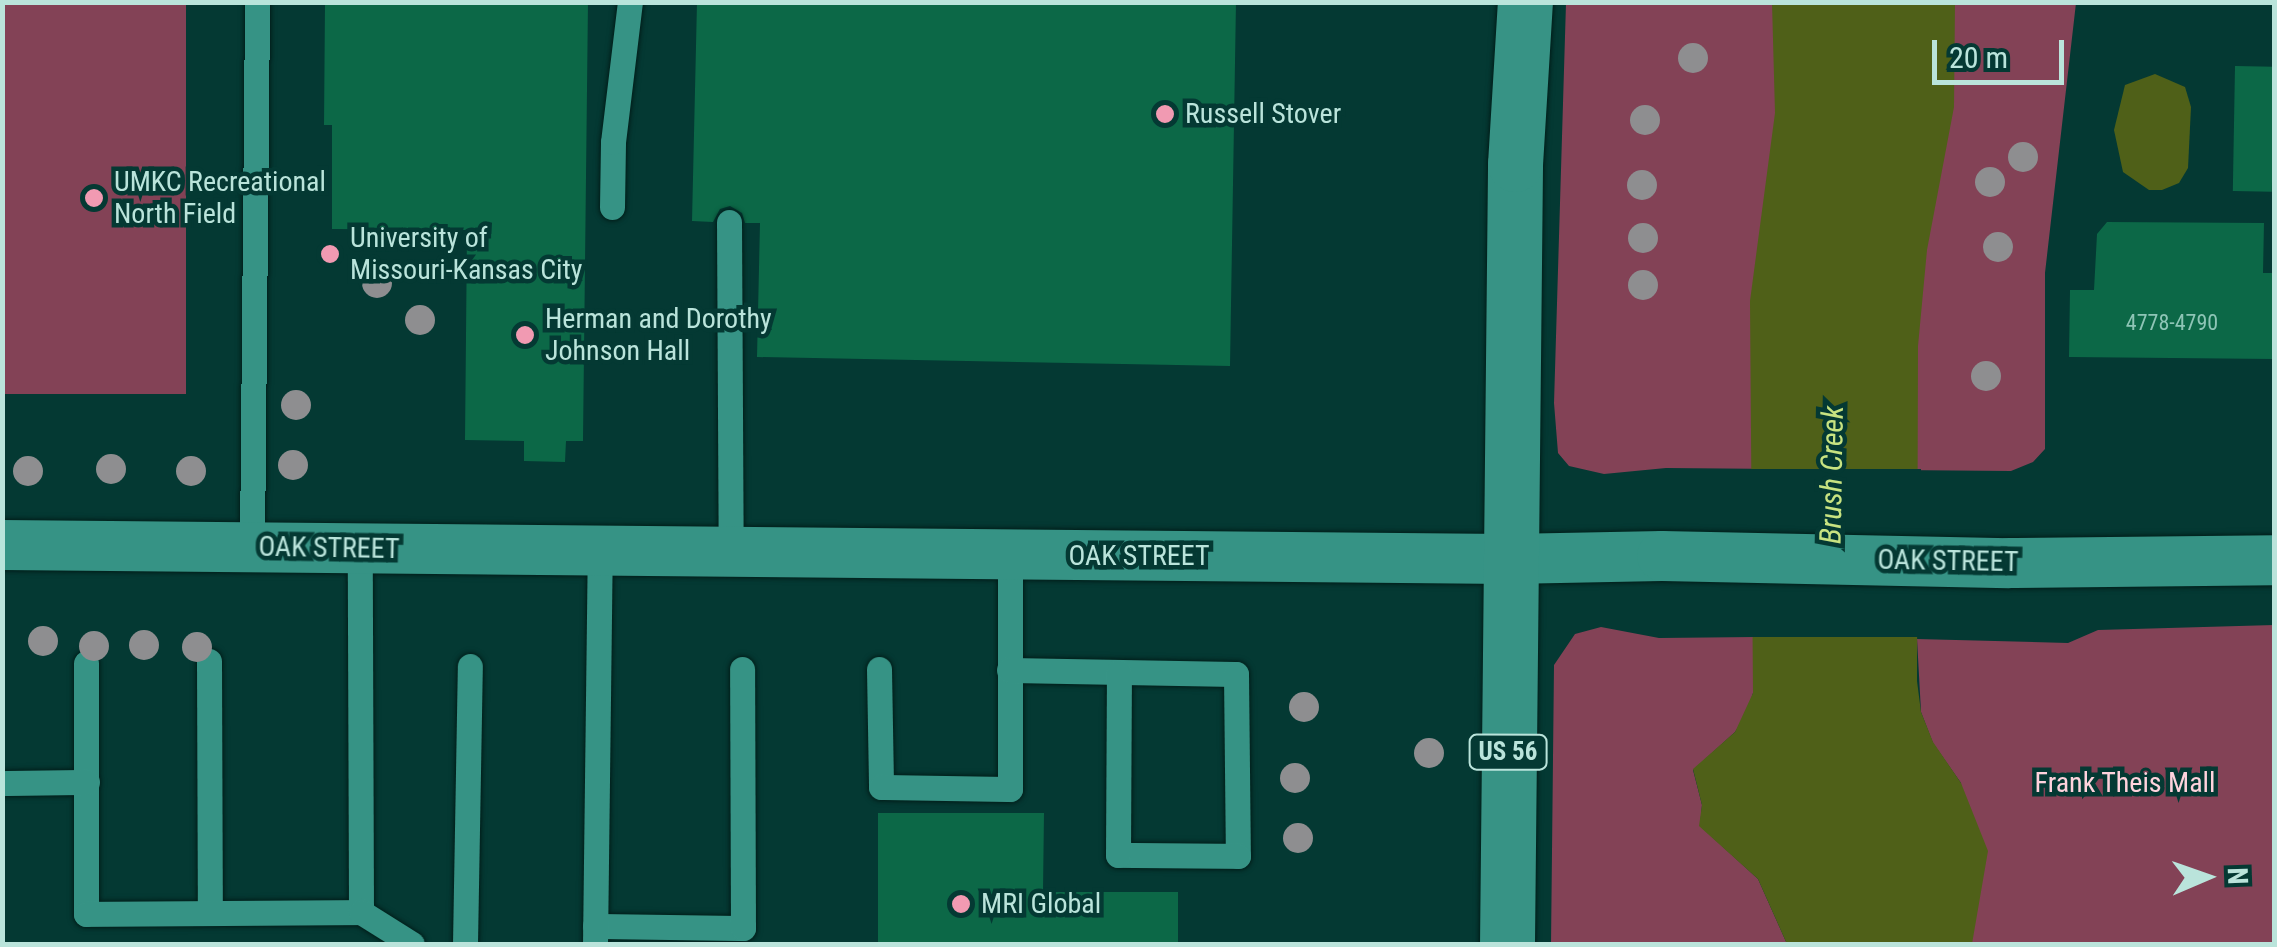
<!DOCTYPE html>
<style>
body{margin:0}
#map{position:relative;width:2277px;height:947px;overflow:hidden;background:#043933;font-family:"Roboto Condensed",sans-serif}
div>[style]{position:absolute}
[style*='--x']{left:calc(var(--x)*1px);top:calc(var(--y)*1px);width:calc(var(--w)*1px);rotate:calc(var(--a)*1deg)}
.green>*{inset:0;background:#834256;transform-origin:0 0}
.water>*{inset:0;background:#4f6018}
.pier>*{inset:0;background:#043933;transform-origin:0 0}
.building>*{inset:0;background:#0c6847;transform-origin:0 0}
.roads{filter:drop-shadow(0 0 2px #021e1a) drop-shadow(0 0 2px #021e1a)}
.service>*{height:25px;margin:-12.5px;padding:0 12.5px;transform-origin:12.5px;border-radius:12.5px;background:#369385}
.minor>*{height:50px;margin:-25px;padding:0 25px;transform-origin:25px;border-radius:25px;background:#369385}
.trunk>*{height:55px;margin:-27.5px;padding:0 27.5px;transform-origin:27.5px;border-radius:27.5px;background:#379385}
.trees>*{width:30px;height:30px;margin:-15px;border-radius:50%;background:#8e8e90}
.dots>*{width:28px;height:28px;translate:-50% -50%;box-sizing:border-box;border:5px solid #043933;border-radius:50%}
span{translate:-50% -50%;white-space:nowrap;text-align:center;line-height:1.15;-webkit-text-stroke:9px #043933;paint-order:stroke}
.number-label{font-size:22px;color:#8ec5b6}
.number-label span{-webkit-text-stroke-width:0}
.shield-label span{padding:2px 8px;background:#043933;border:2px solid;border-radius:8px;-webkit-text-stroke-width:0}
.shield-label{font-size:25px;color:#bae4db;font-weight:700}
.poi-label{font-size:28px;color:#bae4db}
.left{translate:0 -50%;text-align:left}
.street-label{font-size:28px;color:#bae4db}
.park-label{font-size:28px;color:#ffd3dd}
.water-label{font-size:30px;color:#c8e381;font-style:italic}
.frame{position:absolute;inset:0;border:5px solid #bae4db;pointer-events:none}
.north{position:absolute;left:2157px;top:827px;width:100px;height:100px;-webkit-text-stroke:8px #043933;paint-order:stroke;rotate:88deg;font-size:28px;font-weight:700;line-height:40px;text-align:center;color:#bae4db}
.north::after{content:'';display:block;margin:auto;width:35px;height:45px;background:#bae4db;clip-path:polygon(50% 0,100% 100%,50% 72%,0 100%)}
.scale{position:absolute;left:1932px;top:40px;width:132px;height:45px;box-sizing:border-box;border:5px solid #bae4db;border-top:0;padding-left:12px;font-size:30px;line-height:35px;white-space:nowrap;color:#bae4db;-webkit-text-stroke:8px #043933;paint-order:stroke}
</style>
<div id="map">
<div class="green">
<i style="left:2px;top:3px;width:184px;height:391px"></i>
<i style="clip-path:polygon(1566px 3px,2076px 3px,2045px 273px,2045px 449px,2033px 462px,2011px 471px,1666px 468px,1604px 474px,1569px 466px,1558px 453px,1554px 403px)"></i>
<i style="clip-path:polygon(2274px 625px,2274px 944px,1972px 944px,1961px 783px,1933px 743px,1921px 712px,1917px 639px,2068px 643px,2098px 630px)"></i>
<i style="clip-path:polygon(1601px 627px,1659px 638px,1755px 637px,1753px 693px,1747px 712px,1735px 732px,1693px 770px,1702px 805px,1700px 826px,1758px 879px,1787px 944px,1551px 944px,1554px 665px,1575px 634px)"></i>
</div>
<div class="water">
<i style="clip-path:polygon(1772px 3px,1955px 3px,1954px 107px,1927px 250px,1918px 346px,1917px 681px,1921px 712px,1933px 742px,1961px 783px,1988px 851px,1972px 944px,1787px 944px,1758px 879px,1699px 826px,1702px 805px,1693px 769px,1735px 732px,1753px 693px,1750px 301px,1775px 113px)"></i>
<i style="clip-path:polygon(2155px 74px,2185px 87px,2191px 107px,2188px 168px,2179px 183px,2162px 190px,2149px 190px,2123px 172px,2114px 130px,2125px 85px)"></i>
</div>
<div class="pier">
<i style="left:1749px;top:469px;width:172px;height:168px"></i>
</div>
<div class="building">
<i style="clip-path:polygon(325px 2px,588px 2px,583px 441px,566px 441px,565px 462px,524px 461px,524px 441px,465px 440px,467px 230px,332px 229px,332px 125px,324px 125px)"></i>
<i style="clip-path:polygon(697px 2px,1236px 2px,1230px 366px,757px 357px,760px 223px,745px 223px,742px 213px,730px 206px,720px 209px,713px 222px,692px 221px)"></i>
<i style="left:2235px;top:66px;width:39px;height:125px;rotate:1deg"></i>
<i style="clip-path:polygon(2107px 222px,2264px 223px,2263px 273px,2274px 273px,2274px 359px,2069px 357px,2070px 290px,2094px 290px,2097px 234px)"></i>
<i style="clip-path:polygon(878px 813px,1044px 813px,1043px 892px,1178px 892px,1178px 944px,878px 944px)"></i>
</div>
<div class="roads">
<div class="service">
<i style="--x:612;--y:207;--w:65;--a:-89.1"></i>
<i style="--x:613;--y:142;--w:141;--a:-83.1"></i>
<i style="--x:729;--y:222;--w:330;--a:89.7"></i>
<i style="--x:252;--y:547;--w:545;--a:-89.47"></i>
<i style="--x:209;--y:661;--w:252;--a:89.8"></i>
<i style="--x:86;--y:663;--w:251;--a:90"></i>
<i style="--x:86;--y:914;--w:275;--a:-0.4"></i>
<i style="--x:361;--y:912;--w:364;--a:-90.2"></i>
<i style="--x:879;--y:669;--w:118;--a:89"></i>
<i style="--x:881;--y:787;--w:129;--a:0.9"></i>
<i style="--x:1010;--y:789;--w:234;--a:-90"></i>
<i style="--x:1009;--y:670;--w:227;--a:1"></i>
<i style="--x:1236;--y:674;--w:182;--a:89.4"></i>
<i style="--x:1238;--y:856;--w:120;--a:-179.5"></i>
<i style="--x:1118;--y:855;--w:183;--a:-89.7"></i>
<i style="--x:2;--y:783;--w:85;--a:-0.7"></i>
<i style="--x:361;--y:912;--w:60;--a:32.1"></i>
<i style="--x:595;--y:926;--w:148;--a:0.8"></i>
<i style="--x:743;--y:928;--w:259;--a:-90.2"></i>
<i style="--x:465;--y:944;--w:278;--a:-89"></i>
<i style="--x:595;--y:944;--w:393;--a:-89.3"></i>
</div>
<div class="minor">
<i style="--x:2;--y:545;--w:1507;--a:0.53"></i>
<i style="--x:1509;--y:559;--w:153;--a:-1.1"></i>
<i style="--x:1662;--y:556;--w:347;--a:1.2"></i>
<i style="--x:2009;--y:563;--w:265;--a:-0.6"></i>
</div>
<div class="trunk">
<i style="--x:1507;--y:944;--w:780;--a:-89.41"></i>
<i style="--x:1515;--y:164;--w:162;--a:-86.5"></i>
</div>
</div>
<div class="trees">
<i style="left:1693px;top:58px"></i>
<i style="left:1645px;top:120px"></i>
<i style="left:2023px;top:157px"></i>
<i style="left:1990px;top:182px"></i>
<i style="left:1642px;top:185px"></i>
<i style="left:1643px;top:238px"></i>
<i style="left:1998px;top:247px"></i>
<i style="left:377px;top:283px"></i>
<i style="left:1643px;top:285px"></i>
<i style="left:420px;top:320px"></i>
<i style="left:1986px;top:376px"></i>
<i style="left:296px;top:405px"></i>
<i style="left:293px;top:465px"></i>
<i style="left:111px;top:469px"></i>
<i style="left:28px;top:471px"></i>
<i style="left:191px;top:471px"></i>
<i style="left:43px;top:641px"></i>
<i style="left:144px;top:645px"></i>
<i style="left:94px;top:646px"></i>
<i style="left:197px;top:647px"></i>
<i style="left:1304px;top:707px"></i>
<i style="left:1429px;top:753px"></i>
<i style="left:1295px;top:778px"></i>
<i style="left:1298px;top:838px"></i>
</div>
<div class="dots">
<i style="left:1165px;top:114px;background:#f19ab2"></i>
<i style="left:94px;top:198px;background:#f19ab2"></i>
<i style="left:330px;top:254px;background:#f19ab2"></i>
<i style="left:525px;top:335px;background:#f19ab2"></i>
<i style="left:961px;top:904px;background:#f19ab2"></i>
</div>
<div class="number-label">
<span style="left:2172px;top:323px">4778-4790</span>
</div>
<div class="shield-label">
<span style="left:1508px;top:752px">US 56</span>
</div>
<div class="poi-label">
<span class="left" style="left:1185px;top:114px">Russell Stover</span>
<span class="left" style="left:114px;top:198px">UMKC Recreational<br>North Field</span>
<span class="left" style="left:350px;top:254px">University of<br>Missouri-Kansas City</span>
<span class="left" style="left:545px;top:335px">Herman and Dorothy<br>Johnson Hall</span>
<span class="left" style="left:981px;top:904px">MRI Global</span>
</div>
<div class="street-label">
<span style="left:329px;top:548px;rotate:1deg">OAK STREET</span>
<span style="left:1139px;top:556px">OAK STREET</span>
<span style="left:1948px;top:561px;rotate:1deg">OAK STREET</span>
</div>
<div class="park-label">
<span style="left:2125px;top:783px">Frank Theis Mall</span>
</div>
<div class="water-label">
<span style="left:1832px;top:475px;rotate:-89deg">Brush Creek</span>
</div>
<div class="frame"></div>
<div class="north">N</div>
<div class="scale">20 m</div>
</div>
